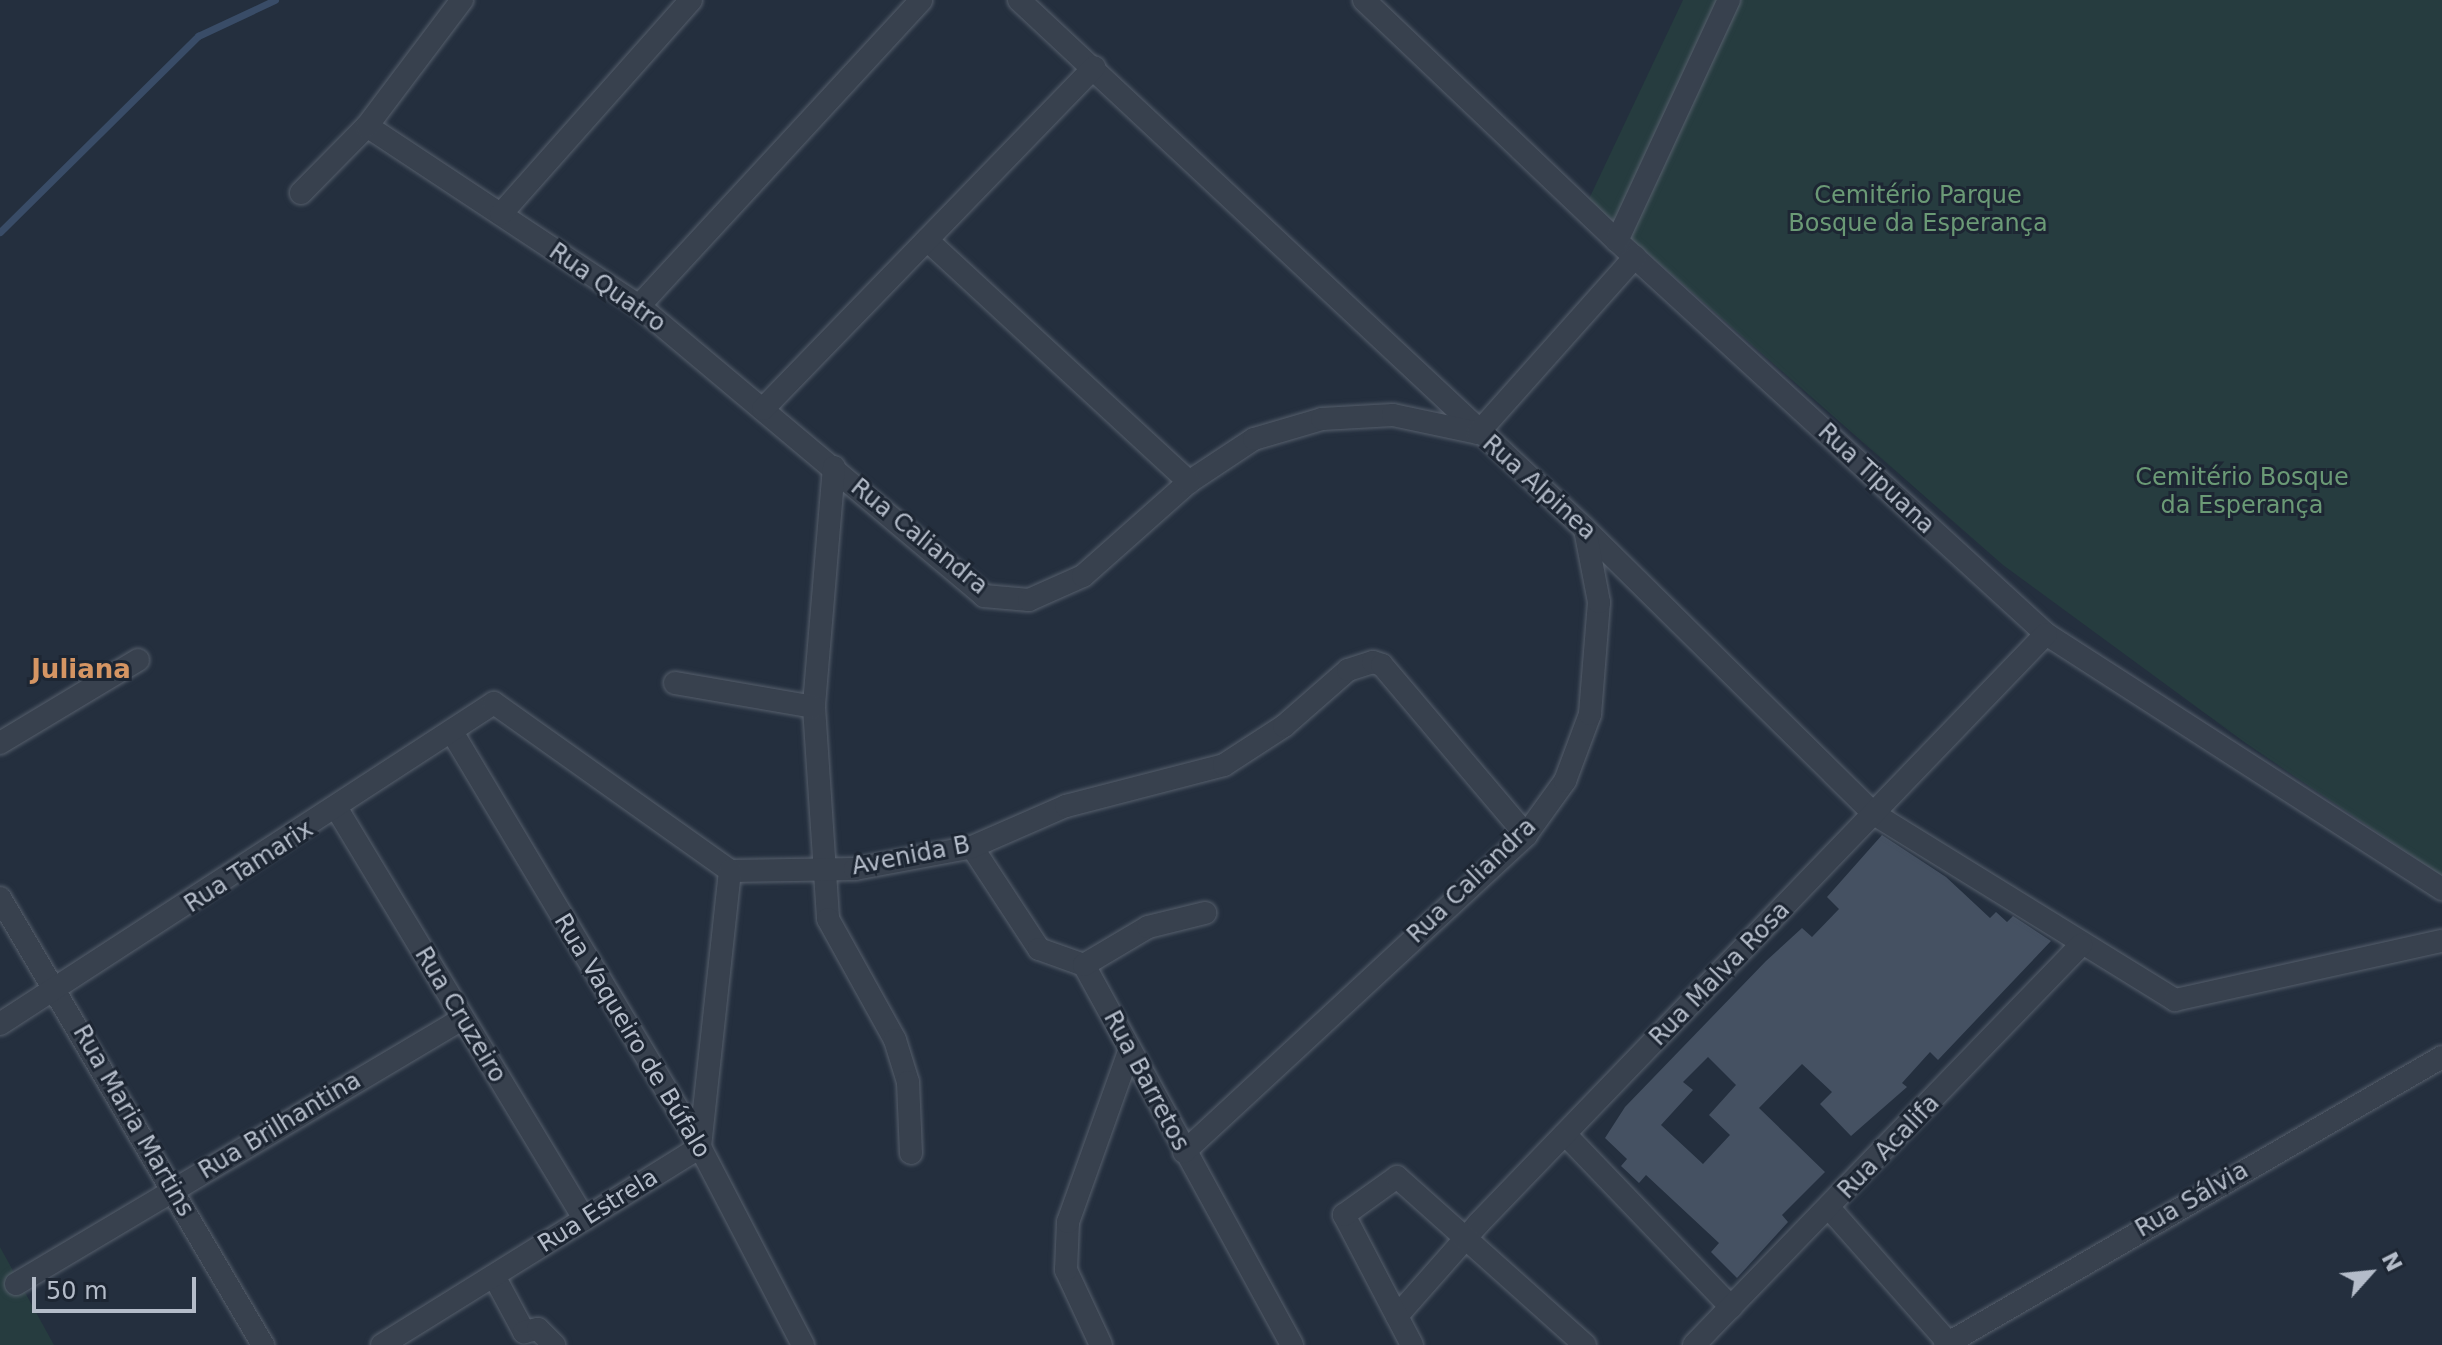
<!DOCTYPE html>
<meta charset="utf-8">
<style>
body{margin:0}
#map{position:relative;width:2442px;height:1345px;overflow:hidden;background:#242f3e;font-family:"DejaVu Sans",sans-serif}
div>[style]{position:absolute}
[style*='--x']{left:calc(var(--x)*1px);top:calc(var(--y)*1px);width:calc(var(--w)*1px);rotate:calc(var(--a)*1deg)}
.green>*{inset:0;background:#263c3f}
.stream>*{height:7px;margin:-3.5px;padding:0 3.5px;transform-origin:3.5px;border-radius:3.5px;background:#394c67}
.building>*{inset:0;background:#455162}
.roads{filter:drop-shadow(0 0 2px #565f6c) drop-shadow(0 0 2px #565f6c)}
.minor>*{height:22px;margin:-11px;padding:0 11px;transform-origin:11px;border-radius:11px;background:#38414e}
span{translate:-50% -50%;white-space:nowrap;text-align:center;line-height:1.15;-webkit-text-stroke:6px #1d2633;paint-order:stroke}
.park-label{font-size:24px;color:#6b9a76}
.street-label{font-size:24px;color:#b4bcc9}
.neighbourhood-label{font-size:26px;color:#d59563;font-weight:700}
.north{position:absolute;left:2330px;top:1233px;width:80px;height:80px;-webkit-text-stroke:6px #1d2633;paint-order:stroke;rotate:63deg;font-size:22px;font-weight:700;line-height:32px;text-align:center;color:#b4bcc9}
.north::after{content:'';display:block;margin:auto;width:28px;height:36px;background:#b4bcc9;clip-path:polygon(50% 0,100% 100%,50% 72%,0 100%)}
.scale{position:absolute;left:32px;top:1277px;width:164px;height:36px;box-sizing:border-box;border:4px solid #b4bcc9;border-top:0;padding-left:10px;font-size:24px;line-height:28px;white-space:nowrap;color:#b4bcc9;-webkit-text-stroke:6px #1d2633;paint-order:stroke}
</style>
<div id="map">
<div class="green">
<i style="clip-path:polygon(1683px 0,2442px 0,2442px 876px,2247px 744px,2003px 565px,1588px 201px)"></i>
<i style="clip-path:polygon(0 1247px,54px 1345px,0 1345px)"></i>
</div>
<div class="stream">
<i style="--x:0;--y:232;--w:279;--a:-44.7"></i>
<i style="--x:198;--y:36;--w:85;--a:-25.1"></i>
</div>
<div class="building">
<i style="clip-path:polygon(evenodd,1882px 835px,1946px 877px,1990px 918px,1996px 912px,2007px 922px,2013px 916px,2051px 941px,1938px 1060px,1930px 1052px,1902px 1083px,1907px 1087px,1851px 1136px,1820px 1104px,1832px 1092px,1802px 1064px,1759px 1108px,1825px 1172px,1782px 1215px,1788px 1222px,1737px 1278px,1711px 1252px,1719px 1243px,1646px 1175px,1639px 1183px,1621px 1166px,1627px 1159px,1605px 1138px,1625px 1107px,1766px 961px,1802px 928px,1812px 937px,1839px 909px,1827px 897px,1882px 835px,1708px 1057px,1736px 1085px,1709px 1115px,1730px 1135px,1703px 1164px,1661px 1125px,1693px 1090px,1683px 1082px,1708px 1057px)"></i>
</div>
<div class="roads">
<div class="minor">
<i style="--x:1019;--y:0;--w:775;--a:43.06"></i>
<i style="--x:1585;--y:529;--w:406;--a:44.6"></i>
<i style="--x:1874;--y:814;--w:354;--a:31.7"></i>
<i style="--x:2175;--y:1000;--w:273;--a:-12.5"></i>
<i style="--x:1364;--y:0;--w:349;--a:43.6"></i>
<i style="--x:1617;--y:241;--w:582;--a:42.49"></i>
<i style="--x:2046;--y:634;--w:471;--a:32.8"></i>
<i style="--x:367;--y:126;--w:326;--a:33.5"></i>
<i style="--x:639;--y:306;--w:451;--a:40"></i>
<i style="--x:984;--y:596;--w:45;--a:5.1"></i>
<i style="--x:1029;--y:600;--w:59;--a:-24"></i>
<i style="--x:1083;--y:576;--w:142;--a:-41.6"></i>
<i style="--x:1189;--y:482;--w:78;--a:-33.5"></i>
<i style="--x:1254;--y:439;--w:71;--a:-16.4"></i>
<i style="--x:1322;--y:419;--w:71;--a:-3.2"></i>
<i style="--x:1393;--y:415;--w:87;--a:12"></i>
<i style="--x:1478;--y:433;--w:236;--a:-48.3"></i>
<i style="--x:301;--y:193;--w:94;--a:-45.4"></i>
<i style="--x:367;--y:126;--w:158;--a:-53"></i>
<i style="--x:501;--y:214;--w:286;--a:-48.4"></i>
<i style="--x:927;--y:240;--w:357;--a:42.7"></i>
<i style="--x:1617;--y:241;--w:266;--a:-65.1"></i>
<i style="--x:639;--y:306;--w:416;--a:-47.3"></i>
<i style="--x:763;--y:409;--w:476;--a:-45.9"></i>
<i style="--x:834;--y:467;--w:241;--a:94.8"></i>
<i style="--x:814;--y:707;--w:212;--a:86.2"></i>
<i style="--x:828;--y:919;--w:138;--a:61"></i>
<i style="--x:895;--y:1040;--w:44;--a:72.8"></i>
<i style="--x:908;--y:1082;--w:71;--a:87.6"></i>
<i style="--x:675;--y:683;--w:141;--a:9.8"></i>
<i style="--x:452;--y:732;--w:483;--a:59.1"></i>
<i style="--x:700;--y:1147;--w:223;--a:62.5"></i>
<i style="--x:0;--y:743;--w:161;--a:-31"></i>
<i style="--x:337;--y:809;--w:479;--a:58.9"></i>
<i style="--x:972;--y:847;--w:122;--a:56.7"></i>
<i style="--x:1039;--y:949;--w:48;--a:19.6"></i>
<i style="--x:1084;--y:965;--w:433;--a:61.3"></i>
<i style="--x:0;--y:898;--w:519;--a:59.53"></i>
<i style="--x:1084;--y:965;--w:74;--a:-30.7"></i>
<i style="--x:1148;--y:927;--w:59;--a:-13.8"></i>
<i style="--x:0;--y:1024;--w:589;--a:-33.02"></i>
<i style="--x:494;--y:703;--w:290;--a:35.4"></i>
<i style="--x:730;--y:871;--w:125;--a:-0.9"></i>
<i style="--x:855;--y:869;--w:119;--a:-10.6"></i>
<i style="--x:972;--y:847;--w:103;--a:-23.6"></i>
<i style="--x:1066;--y:806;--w:163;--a:-14.5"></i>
<i style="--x:1224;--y:765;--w:72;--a:-33"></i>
<i style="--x:1284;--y:726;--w:85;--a:-41.2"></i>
<i style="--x:1348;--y:670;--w:26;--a:-18"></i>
<i style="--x:1373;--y:662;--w:9;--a:18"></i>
<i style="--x:1382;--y:665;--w:223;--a:49.7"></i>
<i style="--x:1565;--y:1134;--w:240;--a:46.2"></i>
<i style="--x:1184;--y:1152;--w:466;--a:-42.8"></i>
<i style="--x:1526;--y:835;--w:67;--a:-54.2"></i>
<i style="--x:1565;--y:781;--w:72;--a:-69.5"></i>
<i style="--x:1590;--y:714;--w:112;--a:-85.4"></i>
<i style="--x:1599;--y:602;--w:74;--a:-100.9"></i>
<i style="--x:1830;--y:1209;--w:175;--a:48.5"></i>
<i style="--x:494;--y:1276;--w:64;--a:61.8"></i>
<i style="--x:524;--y:1332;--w:14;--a:-12"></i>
<i style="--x:538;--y:1329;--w:23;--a:45"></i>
<i style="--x:16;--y:1284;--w:519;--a:-30.72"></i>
<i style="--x:1397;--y:1316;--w:123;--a:-48.6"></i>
<i style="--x:1478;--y:1224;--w:819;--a:-46.09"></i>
<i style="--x:382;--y:1345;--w:375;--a:-31.9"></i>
<i style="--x:700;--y:1147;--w:278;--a:-83.8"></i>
<i style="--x:1101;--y:1345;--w:83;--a:-115"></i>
<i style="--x:1066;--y:1270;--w:48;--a:-87.6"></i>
<i style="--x:1068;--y:1222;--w:181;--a:-70.3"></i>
<i style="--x:1412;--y:1345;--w:147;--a:-117.6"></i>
<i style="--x:1344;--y:1215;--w:65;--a:-35.6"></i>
<i style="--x:1397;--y:1177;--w:252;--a:41.8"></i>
<i style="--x:1694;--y:1345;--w:557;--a:-45.95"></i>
<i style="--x:1945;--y:1345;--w:574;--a:-30.09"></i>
</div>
</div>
<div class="park-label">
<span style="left:1918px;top:210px">Cemitério Parque<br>Bosque da Esperança</span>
<span style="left:2242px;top:492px">Cemitério Bosque<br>da Esperança</span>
</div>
<div class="street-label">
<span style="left:607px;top:288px;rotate:35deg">Rua Quatro</span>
<span style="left:1876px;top:479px;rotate:43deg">Rua Tipuana</span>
<span style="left:1539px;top:488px;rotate:42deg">Rua Alpinea</span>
<span style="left:919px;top:537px;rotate:39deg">Rua Caliandra</span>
<span style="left:911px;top:856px;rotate:-11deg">Avenida B</span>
<span style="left:249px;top:867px;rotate:-33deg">Rua Tamarix</span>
<span style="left:1472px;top:881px;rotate:-44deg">Rua Caliandra</span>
<span style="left:1720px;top:974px;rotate:-46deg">Rua Malva Rosa</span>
<span style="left:460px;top:1015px;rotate:59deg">Rua Cruzeiro</span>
<span style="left:632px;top:1036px;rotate:59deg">Rua Vaqueiro de Búfalo</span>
<span style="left:1146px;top:1081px;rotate:62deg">Rua Barretos</span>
<span style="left:133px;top:1121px;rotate:60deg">Rua Maria Martins</span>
<span style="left:280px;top:1126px;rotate:-31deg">Rua Brilhantina</span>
<span style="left:1889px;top:1147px;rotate:-46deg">Rua Acalifa</span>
<span style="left:2192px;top:1200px;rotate:-30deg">Rua Sálvia</span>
<span style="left:598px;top:1211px;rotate:-32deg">Rua Estrela</span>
</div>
<div class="neighbourhood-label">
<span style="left:81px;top:670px">Juliana</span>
</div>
<div class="north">N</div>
<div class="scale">50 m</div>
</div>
